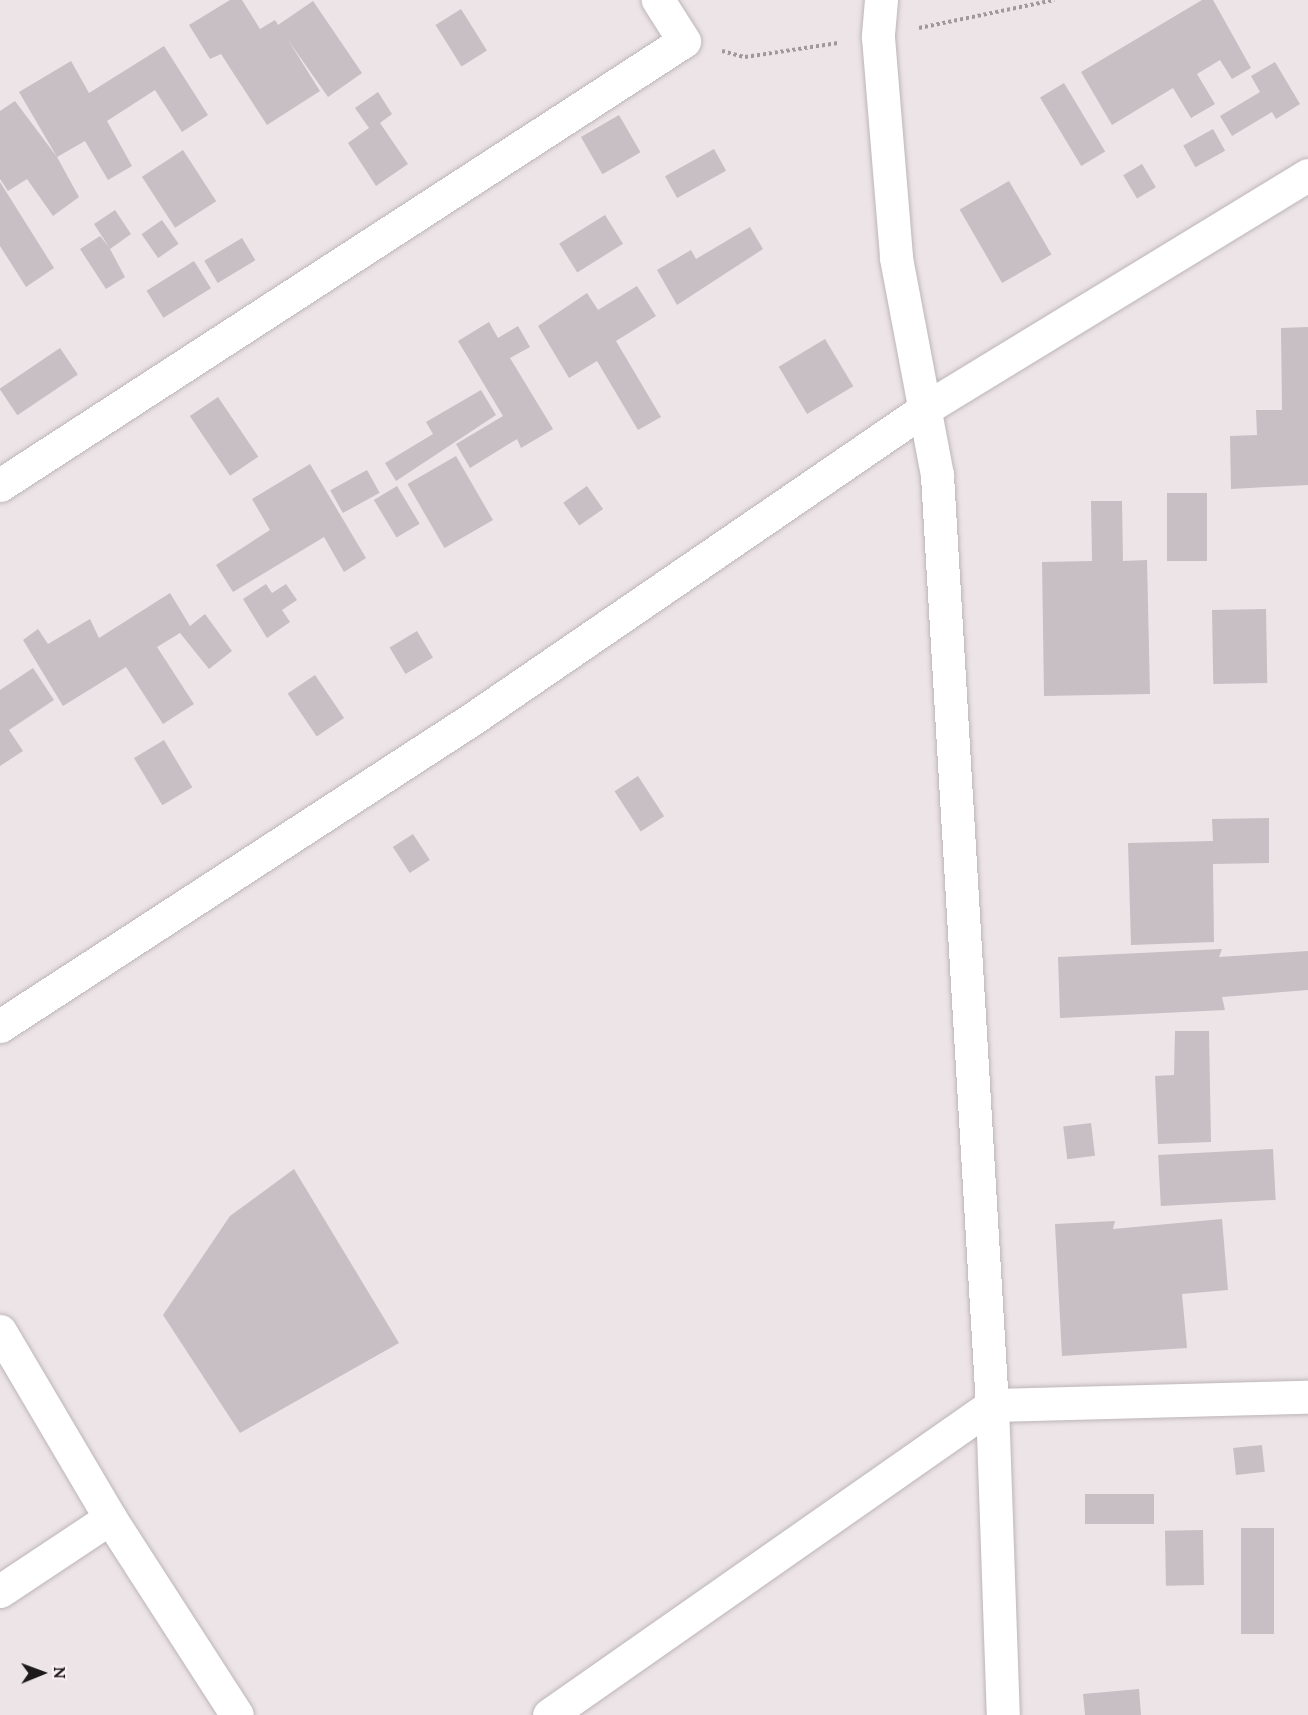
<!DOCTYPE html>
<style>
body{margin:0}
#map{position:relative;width:1308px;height:1715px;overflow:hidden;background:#ece4e7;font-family:Lora,serif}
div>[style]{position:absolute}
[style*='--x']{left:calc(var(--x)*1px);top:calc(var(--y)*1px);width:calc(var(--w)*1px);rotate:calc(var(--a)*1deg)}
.building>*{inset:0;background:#c7bfc3;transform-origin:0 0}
.path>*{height:4px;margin-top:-2px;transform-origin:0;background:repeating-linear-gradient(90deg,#9f999c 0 3px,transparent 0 6px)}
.roads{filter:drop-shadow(0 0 2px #bdb5b8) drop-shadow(0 0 2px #bdb5b8)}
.minor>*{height:33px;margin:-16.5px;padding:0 16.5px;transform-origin:16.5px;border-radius:16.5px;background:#fff}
span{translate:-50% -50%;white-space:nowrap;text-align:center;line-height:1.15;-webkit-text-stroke:4.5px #faf1f5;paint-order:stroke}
.north{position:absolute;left:12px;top:1643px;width:60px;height:60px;-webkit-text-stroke:4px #faf1f5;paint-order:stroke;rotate:89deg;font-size:16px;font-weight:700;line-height:24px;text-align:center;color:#1c191b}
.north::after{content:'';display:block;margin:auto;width:21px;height:27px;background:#1c191b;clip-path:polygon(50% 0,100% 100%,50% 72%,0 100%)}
</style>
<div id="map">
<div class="building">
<i style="clip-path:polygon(230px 0,242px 0,260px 29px,275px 20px,278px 25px,313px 1px,362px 73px,328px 97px,288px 40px,320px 91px,267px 125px,221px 54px,210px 59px,189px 25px)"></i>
<i style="clip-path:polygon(1202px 0,1213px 0,1251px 68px,1232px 79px,1220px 60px,1197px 74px,1215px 104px,1191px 118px,1173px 88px,1112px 125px,1081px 72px)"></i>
<i style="left:461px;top:9px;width:49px;height:30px;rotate:58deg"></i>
<i style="clip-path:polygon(164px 46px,208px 115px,182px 132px,155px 90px,107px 121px,132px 166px,108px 180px,85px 141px,57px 157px,79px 197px,53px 216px,27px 179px,8px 191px,0 179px,0 111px,15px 101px,57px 157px,19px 92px,71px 61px,89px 93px)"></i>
<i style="clip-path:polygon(1275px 62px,1300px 104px,1276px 119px,1272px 112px,1232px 136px,1220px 116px,1260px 92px,1251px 76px)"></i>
<i style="left:1064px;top:83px;width:80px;height:28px;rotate:59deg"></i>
<i style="clip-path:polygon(378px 92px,392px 114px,380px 123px,408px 164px,376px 186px,348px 143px,369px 128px,355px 108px)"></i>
<i style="left:619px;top:115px;width:43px;height:44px;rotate:60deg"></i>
<i style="left:1213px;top:129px;width:25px;height:34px;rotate:61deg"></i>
<i style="left:714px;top:149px;width:25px;height:56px;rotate:61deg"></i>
<i style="left:183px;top:150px;width:61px;height:49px;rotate:57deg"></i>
<i style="left:1142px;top:164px;width:27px;height:22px;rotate:59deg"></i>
<i style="left:1009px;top:181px;width:85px;height:57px;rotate:60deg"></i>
<i style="clip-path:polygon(0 182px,54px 268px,26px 287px,0 246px)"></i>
<i style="clip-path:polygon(115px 210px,131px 234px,110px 249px,125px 277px,106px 289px,80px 249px,100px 236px,109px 247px,94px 224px)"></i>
<i style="left:605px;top:215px;width:34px;height:54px;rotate:58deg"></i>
<i style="left:162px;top:220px;width:29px;height:25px;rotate:55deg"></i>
<i style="clip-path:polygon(750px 227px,763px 249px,677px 305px,657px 270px,691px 250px,696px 259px)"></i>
<i style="left:242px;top:238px;width:26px;height:44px;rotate:59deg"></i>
<i style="left:194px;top:261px;width:32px;height:56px;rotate:58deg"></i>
<i style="clip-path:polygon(637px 286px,656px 316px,616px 341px,661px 417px,638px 430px,597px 361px,569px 378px,538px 326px,587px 293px,598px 310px)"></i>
<i style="clip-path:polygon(489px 322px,498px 338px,518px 326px,530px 347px,510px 358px,553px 429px,521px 448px,517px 439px,470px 468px,456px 444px,503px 416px,458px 341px)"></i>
<i style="clip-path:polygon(1308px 327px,1308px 485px,1231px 489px,1230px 436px,1257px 435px,1256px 410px,1282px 410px,1281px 328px)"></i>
<i style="left:825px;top:339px;width:55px;height:54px;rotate:59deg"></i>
<i style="left:60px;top:348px;width:32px;height:73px;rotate:56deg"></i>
<i style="clip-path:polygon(481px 390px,496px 415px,396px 481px,385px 463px,433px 434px,426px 422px)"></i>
<i style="left:218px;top:397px;width:72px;height:34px;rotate:56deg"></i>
<i style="left:456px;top:456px;width:74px;height:56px;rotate:60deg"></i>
<i style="clip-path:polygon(310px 464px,366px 558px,344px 572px,324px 537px,233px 592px,216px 565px,270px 530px,252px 499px)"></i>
<i style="left:367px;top:470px;width:26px;height:42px;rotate:61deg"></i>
<i style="left:397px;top:486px;width:44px;height:27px;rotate:59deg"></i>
<i style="left:587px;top:486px;width:28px;height:29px;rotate:55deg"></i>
<i style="left:1167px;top:493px;width:40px;height:68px"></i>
<i style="clip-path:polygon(1091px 501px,1122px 501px,1123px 561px,1147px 560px,1150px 694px,1044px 696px,1042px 562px,1092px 561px)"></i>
<i style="clip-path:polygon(266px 584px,272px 593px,286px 584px,297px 600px,282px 610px,290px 622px,267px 638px,243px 599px)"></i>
<i style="clip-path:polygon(170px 593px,190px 626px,205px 614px,232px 651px,209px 669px,180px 633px,157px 647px,194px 704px,163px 724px,126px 667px,63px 706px,23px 640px,38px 629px,48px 644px,90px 619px,99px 638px)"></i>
<i style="left:1266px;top:609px;width:74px;height:54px;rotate:89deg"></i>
<i style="left:417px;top:631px;width:31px;height:32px;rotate:59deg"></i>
<i style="clip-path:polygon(33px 668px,54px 700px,9px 730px,23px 751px,0 766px,0 690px)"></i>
<i style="left:315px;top:675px;width:52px;height:33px;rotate:56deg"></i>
<i style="left:164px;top:740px;width:55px;height:35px;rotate:59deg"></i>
<i style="left:638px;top:776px;width:48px;height:28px;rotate:57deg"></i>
<i style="clip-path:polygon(1269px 818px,1269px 863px,1213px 864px,1214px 942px,1131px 945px,1128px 843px,1213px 841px,1212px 819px)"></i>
<i style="left:413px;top:834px;width:31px;height:24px;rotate:57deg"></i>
<i style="clip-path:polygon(1222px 949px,1219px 957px,1308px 951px,1308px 990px,1222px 997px,1225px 1010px,1060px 1018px,1058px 957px)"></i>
<i style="clip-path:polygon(1175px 1031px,1209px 1031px,1211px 1142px,1158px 1144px,1155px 1076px,1174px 1075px)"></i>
<i style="left:1091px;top:1123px;width:33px;height:28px;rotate:83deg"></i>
<i style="left:1273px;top:1149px;width:51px;height:115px;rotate:87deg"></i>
<i style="clip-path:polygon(294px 1169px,399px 1343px,240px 1433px,163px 1315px,230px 1216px)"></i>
<i style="clip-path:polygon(1222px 1219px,1228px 1290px,1182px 1294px,1187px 1348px,1062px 1356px,1055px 1224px,1115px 1221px,1113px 1229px)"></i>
<i style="left:1262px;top:1445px;width:27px;height:29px;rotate:84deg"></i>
<i style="left:1085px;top:1494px;width:69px;height:30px"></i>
<i style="left:1241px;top:1528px;width:33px;height:106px"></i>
<i style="left:1203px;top:1530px;width:55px;height:38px;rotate:89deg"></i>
<i style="clip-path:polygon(1139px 1689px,1141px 1715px,1085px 1715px,1083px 1694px)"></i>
</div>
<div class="path">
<i style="--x:919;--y:28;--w:138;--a:-11.7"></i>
<i style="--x:722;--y:51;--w:24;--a:15"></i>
<i style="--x:745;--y:57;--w:94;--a:-8.6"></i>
</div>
<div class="roads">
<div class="minor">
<i style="--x:881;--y:0;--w:37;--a:95"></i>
<i style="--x:878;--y:37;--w:222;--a:85.3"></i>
<i style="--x:896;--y:258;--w:221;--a:79.3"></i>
<i style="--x:937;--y:475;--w:932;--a:86.62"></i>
<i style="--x:992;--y:1405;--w:310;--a:88"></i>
<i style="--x:0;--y:485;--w:815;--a:-32.99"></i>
<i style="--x:684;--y:41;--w:49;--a:-122.4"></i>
<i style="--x:0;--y:1026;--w:563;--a:-33.04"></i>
<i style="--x:472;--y:719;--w:550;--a:-34.41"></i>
<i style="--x:926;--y:408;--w:447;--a:-31.4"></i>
<i style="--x:0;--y:1331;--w:217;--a:59.5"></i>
<i style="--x:110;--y:1518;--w:234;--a:57.2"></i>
<i style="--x:0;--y:1591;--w:132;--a:-33.6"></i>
<i style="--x:549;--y:1715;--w:541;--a:-34.98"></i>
<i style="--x:992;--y:1405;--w:316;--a:-1.5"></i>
</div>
</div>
<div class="north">N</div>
</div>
